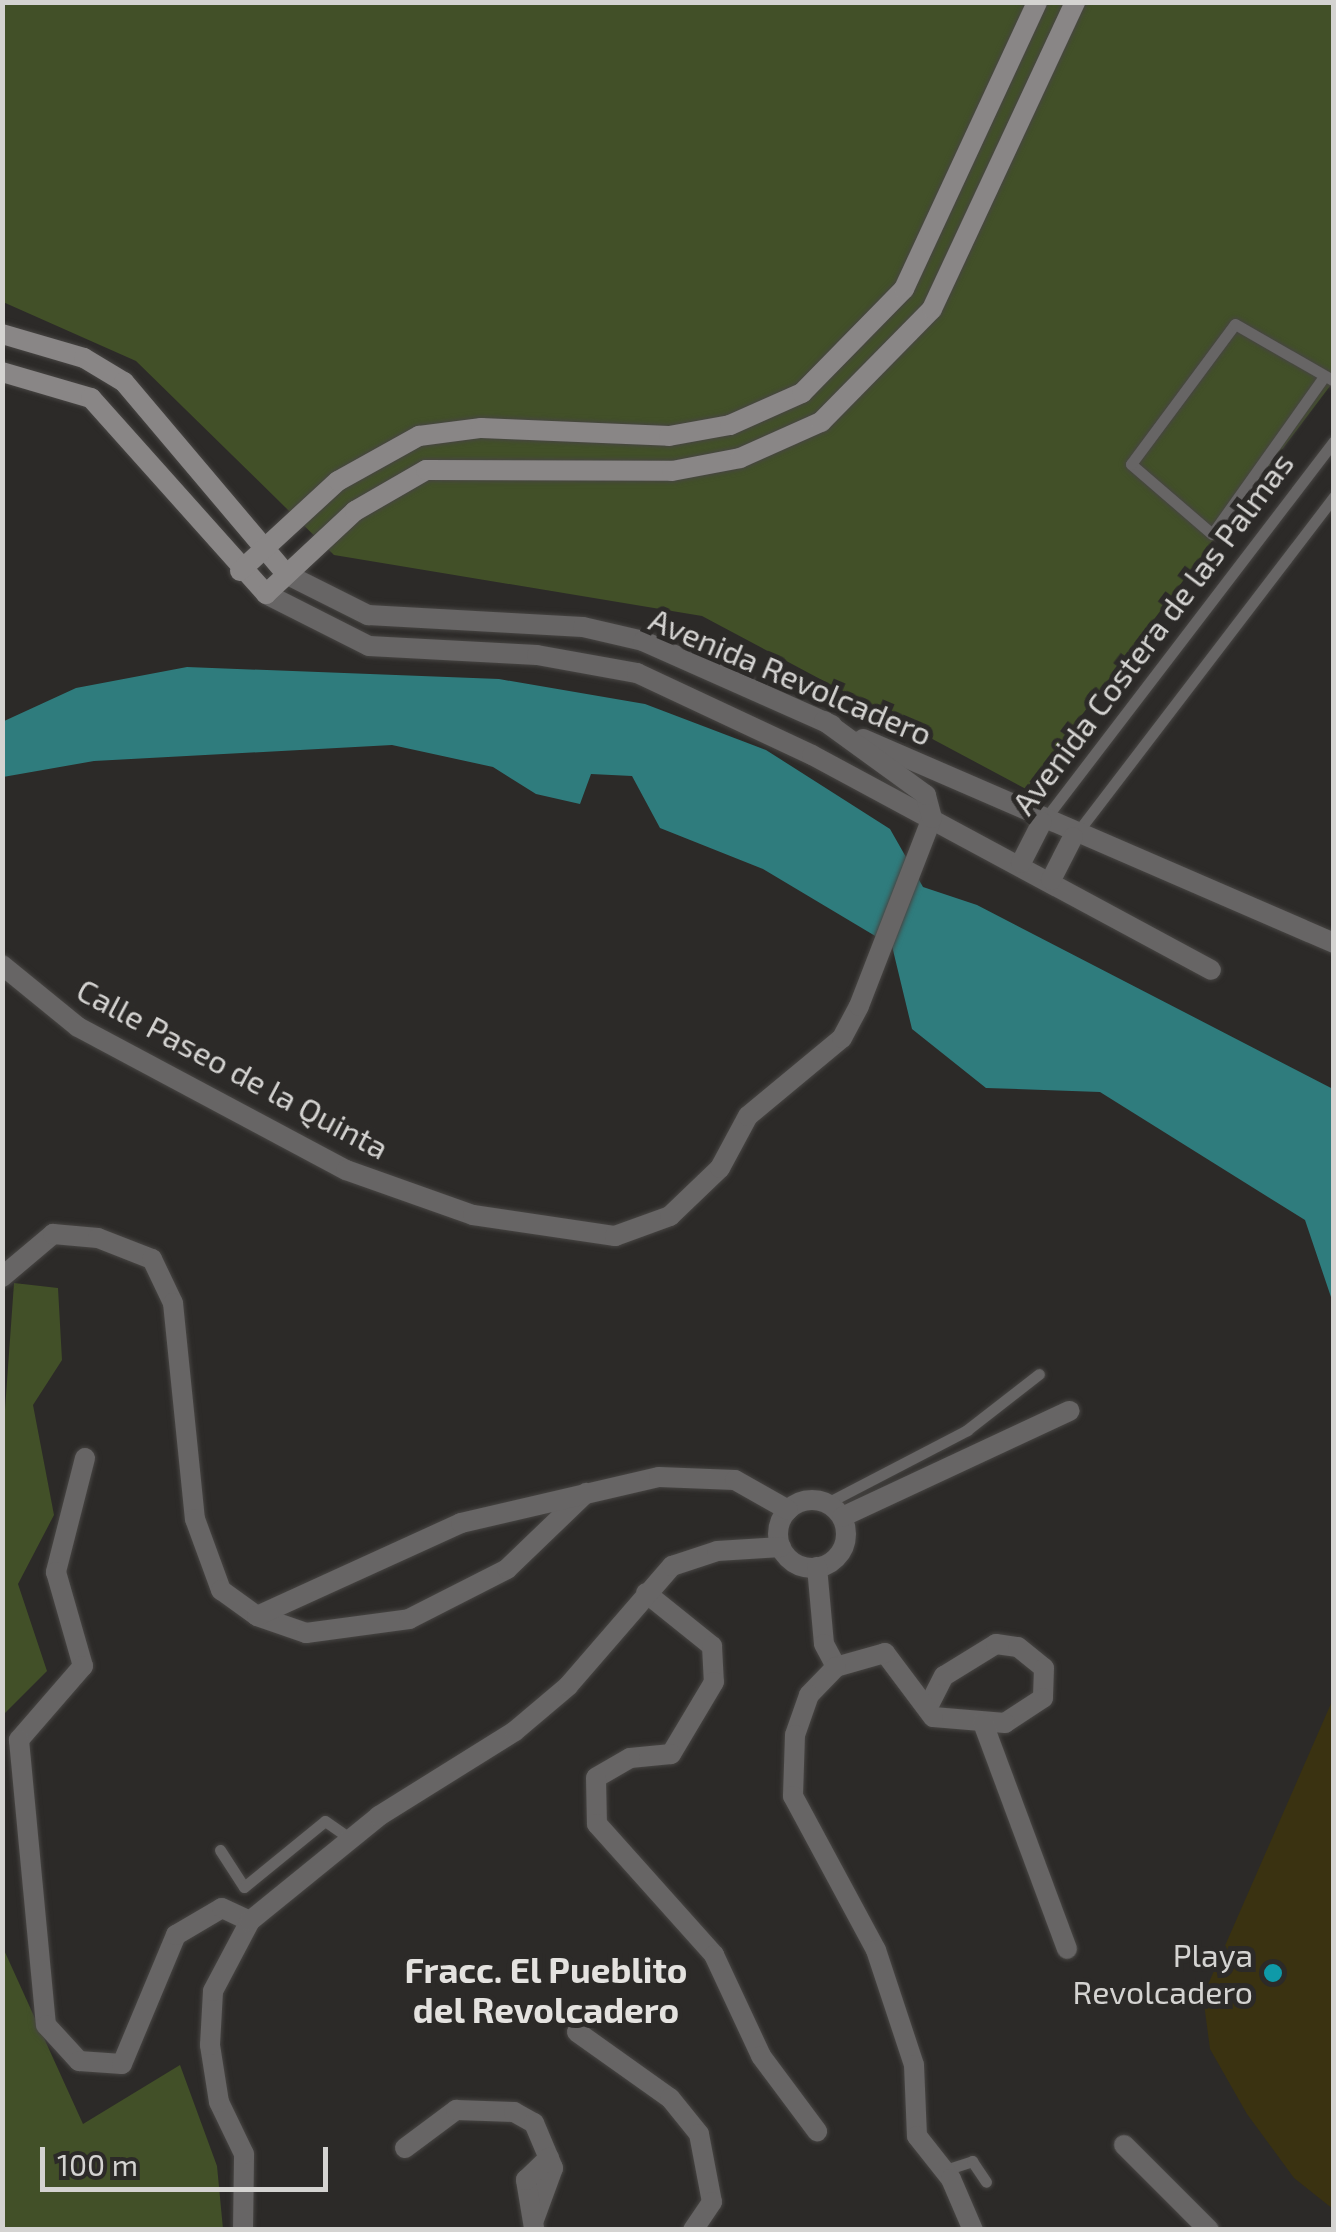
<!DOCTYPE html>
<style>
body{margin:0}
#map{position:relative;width:1336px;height:2232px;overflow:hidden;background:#2c2a28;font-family:"Exo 2",sans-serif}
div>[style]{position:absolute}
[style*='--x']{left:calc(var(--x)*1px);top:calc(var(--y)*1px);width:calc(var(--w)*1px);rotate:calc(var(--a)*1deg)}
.green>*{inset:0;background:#425028}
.sand>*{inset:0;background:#3a3211}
.water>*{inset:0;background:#2f7c7d}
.roads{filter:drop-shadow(0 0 2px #474543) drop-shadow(0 0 2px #474543)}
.lane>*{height:11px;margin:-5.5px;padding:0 5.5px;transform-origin:5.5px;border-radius:5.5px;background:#676565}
.street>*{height:20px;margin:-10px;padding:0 10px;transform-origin:10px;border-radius:10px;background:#676565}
.street>.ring{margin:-10px;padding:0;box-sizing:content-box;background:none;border:20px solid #676565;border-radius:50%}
.secondary>*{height:20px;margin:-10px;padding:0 10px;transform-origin:10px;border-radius:10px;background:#898686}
.dots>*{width:28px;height:28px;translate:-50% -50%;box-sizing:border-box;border:5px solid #2c2a28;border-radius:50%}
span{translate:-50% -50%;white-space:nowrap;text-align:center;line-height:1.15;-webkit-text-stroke:10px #2c2a28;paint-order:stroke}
.street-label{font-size:32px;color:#d4d3d1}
.poi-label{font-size:32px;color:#d4d3d1}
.right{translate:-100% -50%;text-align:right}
.neighbourhood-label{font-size:35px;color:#e4e2df;font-weight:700}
.frame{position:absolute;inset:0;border:5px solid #d4d3d1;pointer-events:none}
.scale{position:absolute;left:40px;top:2147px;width:288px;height:45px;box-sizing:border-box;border:5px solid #d4d3d1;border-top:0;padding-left:12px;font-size:30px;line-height:35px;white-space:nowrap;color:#d4d3d1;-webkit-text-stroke:8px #2c2a28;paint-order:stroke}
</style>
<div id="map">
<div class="green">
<i style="clip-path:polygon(3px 3px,1333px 3px,1333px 382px,1026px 789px,702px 616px,334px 555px,136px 361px,3px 302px)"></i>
<i style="clip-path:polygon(14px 1283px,58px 1288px,62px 1360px,33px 1405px,54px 1515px,18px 1584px,47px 1671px,3px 1715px,2px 1451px)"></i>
<i style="clip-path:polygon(2px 1923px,4px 1950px,83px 2124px,180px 2065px,217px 2166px,223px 2229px,3px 2229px)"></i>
</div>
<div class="sand">
<i style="clip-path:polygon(1333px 1699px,1334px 2209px,1333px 2209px,1294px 2178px,1247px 2114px,1210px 2049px,1203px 1996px)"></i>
</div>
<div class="water">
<i style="clip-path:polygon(187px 667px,499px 679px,645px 704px,766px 750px,890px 829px,923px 887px,977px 905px,1333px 1089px,1333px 1303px,1305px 1220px,1100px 1092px,986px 1088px,912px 1029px,892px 946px,763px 869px,660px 828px,632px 776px,591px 774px,580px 804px,536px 794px,493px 767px,392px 745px,94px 761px,3px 777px,2px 722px,76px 688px)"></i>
</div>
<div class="roads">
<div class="lane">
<i style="--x:1323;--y:378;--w:191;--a:125.4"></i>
<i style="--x:1212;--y:534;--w:107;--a:-139.2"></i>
<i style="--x:1131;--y:464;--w:174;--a:-53.4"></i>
<i style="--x:1235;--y:324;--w:114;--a:29.9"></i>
<i style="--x:1045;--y:819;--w:476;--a:-52.6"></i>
<i style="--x:1076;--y:834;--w:425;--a:-52.6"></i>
<i style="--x:827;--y:1503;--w:158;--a:-27.5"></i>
<i style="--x:967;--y:1430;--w:91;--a:-37.9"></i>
<i style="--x:220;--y:1850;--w:44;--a:57"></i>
<i style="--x:244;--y:1887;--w:104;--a:-39.2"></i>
<i style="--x:325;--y:1821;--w:32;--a:35"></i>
<i style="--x:942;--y:2171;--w:32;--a:-18"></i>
<i style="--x:972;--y:2161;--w:25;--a:56"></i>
</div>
<div class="street">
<i style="--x:286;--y:574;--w:92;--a:26.6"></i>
<i style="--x:368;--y:615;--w:215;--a:3.2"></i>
<i style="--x:583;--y:627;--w:62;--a:13.1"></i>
<i style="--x:643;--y:641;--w:207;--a:24"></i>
<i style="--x:266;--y:594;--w:115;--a:26.8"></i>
<i style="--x:369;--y:646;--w:168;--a:3.1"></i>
<i style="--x:537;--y:655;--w:102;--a:10.2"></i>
<i style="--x:637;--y:673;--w:193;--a:25.1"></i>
<i style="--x:812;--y:755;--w:453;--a:28.3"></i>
<i style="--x:863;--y:739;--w:513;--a:23.42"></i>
<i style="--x:1021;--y:863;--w:46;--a:-62.9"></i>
<i style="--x:1051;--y:880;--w:48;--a:-62.9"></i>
<i style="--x:2;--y:965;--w:98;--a:39.2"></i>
<i style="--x:78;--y:1027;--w:304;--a:28.1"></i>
<i style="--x:346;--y:1170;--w:135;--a:19.5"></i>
<i style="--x:473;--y:1215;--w:144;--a:8.4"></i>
<i style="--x:615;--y:1236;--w:59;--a:-20"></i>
<i style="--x:670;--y:1216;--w:69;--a:-43.8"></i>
<i style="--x:720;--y:1168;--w:59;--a:-61.7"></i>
<i style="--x:748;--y:1116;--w:122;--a:-39.7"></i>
<i style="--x:842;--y:1038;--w:36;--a:-62"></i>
<i style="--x:859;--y:1006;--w:202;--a:-68.8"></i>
<i style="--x:932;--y:818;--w:24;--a:-105"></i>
<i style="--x:926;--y:795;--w:126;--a:-144"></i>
<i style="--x:2;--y:1277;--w:67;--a:-40.1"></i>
<i style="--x:53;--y:1234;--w:45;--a:5.1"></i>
<i style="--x:98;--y:1238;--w:58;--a:21.3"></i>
<i style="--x:152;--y:1259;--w:49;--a:64.5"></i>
<i style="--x:173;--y:1303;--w:217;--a:84.2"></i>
<i style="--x:195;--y:1519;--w:76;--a:69.9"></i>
<i style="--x:221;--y:1590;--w:44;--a:35.8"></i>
<i style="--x:257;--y:1616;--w:52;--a:19.1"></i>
<i style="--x:306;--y:1633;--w:104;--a:-7.7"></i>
<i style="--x:409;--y:1619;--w:110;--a:-27"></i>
<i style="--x:507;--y:1569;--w:110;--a:-43.9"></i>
<i style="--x:85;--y:1458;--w:118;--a:104.3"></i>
<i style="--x:56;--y:1572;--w:98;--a:74"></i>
<i style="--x:83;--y:1666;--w:98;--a:130.9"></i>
<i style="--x:19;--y:1740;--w:286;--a:84.6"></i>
<i style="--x:46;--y:2025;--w:49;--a:47.5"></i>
<i style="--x:79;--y:2061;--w:43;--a:4"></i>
<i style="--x:122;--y:2064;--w:140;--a:-67.3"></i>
<i style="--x:176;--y:1935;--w:53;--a:-30.4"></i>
<i style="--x:222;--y:1908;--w:31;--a:25"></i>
<i class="ring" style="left:778px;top:1500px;width:48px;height:48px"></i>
<i style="--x:842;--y:1517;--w:251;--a:-25"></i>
<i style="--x:817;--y:1567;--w:77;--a:84.8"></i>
<i style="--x:824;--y:1644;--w:26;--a:62"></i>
<i style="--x:646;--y:1593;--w:85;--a:38.8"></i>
<i style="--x:712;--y:1646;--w:36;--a:87"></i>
<i style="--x:714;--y:1682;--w:84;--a:120.8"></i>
<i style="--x:671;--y:1754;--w:41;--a:174.4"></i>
<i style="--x:630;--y:1758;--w:39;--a:150"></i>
<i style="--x:596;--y:1778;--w:46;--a:88.8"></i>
<i style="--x:597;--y:1824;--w:176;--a:48.2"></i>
<i style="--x:714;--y:1955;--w:111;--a:65"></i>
<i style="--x:761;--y:2056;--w:94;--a:53.3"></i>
<i style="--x:257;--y:1616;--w:224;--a:-24.5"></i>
<i style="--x:461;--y:1523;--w:203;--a:-13.1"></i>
<i style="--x:659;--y:1477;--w:76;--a:2.3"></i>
<i style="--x:735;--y:1480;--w:61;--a:29.5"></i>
<i style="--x:928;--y:1707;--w:35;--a:-63"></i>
<i style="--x:944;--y:1676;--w:61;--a:-31.6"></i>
<i style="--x:996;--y:1644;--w:22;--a:8"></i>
<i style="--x:1018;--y:1647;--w:33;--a:39"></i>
<i style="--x:1044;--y:1668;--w:30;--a:92"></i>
<i style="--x:1043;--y:1698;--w:45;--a:146.7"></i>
<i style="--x:1005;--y:1723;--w:72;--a:-175.2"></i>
<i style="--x:933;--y:1717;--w:80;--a:-126.9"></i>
<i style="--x:885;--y:1653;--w:51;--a:164.1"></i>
<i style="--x:836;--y:1667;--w:39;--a:134"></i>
<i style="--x:809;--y:1695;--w:42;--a:109.3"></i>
<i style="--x:795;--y:1735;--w:61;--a:91.9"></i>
<i style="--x:793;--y:1796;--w:175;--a:61.7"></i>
<i style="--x:876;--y:1950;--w:121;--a:71.7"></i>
<i style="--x:914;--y:2065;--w:71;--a:87.6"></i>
<i style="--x:917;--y:2136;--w:55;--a:51.7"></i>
<i style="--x:951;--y:2179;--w:56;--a:66.7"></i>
<i style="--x:983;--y:1723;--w:241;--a:69.6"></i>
<i style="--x:577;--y:2032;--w:114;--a:35.4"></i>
<i style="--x:670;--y:2098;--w:46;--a:51.1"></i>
<i style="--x:699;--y:2134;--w:69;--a:79.2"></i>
<i style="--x:712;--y:2202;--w:34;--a:124"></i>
<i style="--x:1124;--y:2145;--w:120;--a:45"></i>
<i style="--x:405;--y:2148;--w:64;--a:-36.7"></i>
<i style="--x:456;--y:2110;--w:58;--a:2"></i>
<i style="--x:514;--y:2112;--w:23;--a:29"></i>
<i style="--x:534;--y:2123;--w:49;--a:67.1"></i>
<i style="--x:553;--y:2168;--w:55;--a:110.1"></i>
<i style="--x:534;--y:2228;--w:49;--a:-99.5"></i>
<i style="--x:526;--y:2180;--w:32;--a:-44"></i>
<i style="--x:243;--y:2230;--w:76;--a:-89.2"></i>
<i style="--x:244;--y:2154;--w:58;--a:-115.7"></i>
<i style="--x:219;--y:2102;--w:58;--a:-99"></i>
<i style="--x:210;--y:2045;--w:54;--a:-86.8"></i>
<i style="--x:213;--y:1991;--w:79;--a:-62.1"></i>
<i style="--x:250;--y:1921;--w:166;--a:-39.1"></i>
<i style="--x:379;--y:1816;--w:160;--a:-32"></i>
<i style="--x:515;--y:1731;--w:70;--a:-40.3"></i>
<i style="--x:568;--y:1686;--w:159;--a:-49.1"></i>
<i style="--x:672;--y:1566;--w:47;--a:-18.4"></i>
<i style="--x:717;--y:1551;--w:64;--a:-3.6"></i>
</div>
<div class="secondary">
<i style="--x:2;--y:334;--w:85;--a:16.3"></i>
<i style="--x:84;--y:358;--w:47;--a:31"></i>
<i style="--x:124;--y:382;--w:251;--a:49.8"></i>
<i style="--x:2;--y:372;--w:93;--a:16.3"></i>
<i style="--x:91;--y:398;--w:263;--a:48.2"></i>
<i style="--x:266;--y:594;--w:122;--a:-43"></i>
<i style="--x:355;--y:511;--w:82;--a:-30"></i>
<i style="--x:426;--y:470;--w:246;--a:0.2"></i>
<i style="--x:672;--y:471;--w:69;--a:-10.8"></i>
<i style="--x:740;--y:458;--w:89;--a:-24"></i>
<i style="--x:821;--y:422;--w:158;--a:-45.5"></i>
<i style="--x:932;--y:309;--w:339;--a:-65"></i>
<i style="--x:240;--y:571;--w:133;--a:-42.6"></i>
<i style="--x:338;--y:481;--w:93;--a:-29.1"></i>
<i style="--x:419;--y:436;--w:63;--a:-7.4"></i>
<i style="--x:481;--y:428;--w:188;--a:2.4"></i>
<i style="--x:669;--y:436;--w:62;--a:-10.2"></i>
<i style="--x:730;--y:425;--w:79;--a:-24"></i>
<i style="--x:802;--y:393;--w:146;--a:-45.6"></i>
<i style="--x:904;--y:289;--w:316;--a:-65.1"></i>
</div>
</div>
<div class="dots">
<i style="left:1273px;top:1973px;background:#0f9aa8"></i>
</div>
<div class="street-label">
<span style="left:1152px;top:633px;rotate:-53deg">Avenida Costera de las Palmas</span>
<span style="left:791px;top:676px;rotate:23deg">Avenida Revolcadero</span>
<span style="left:233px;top:1068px;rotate:28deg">Calle Paseo de la Quinta</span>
</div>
<div class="poi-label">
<span class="right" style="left:1253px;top:1973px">Playa<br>Revolcadero</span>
</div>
<div class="neighbourhood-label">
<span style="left:546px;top:1989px">Fracc. El Pueblito<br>del Revolcadero</span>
</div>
<div class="frame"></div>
<div class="scale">100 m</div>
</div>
